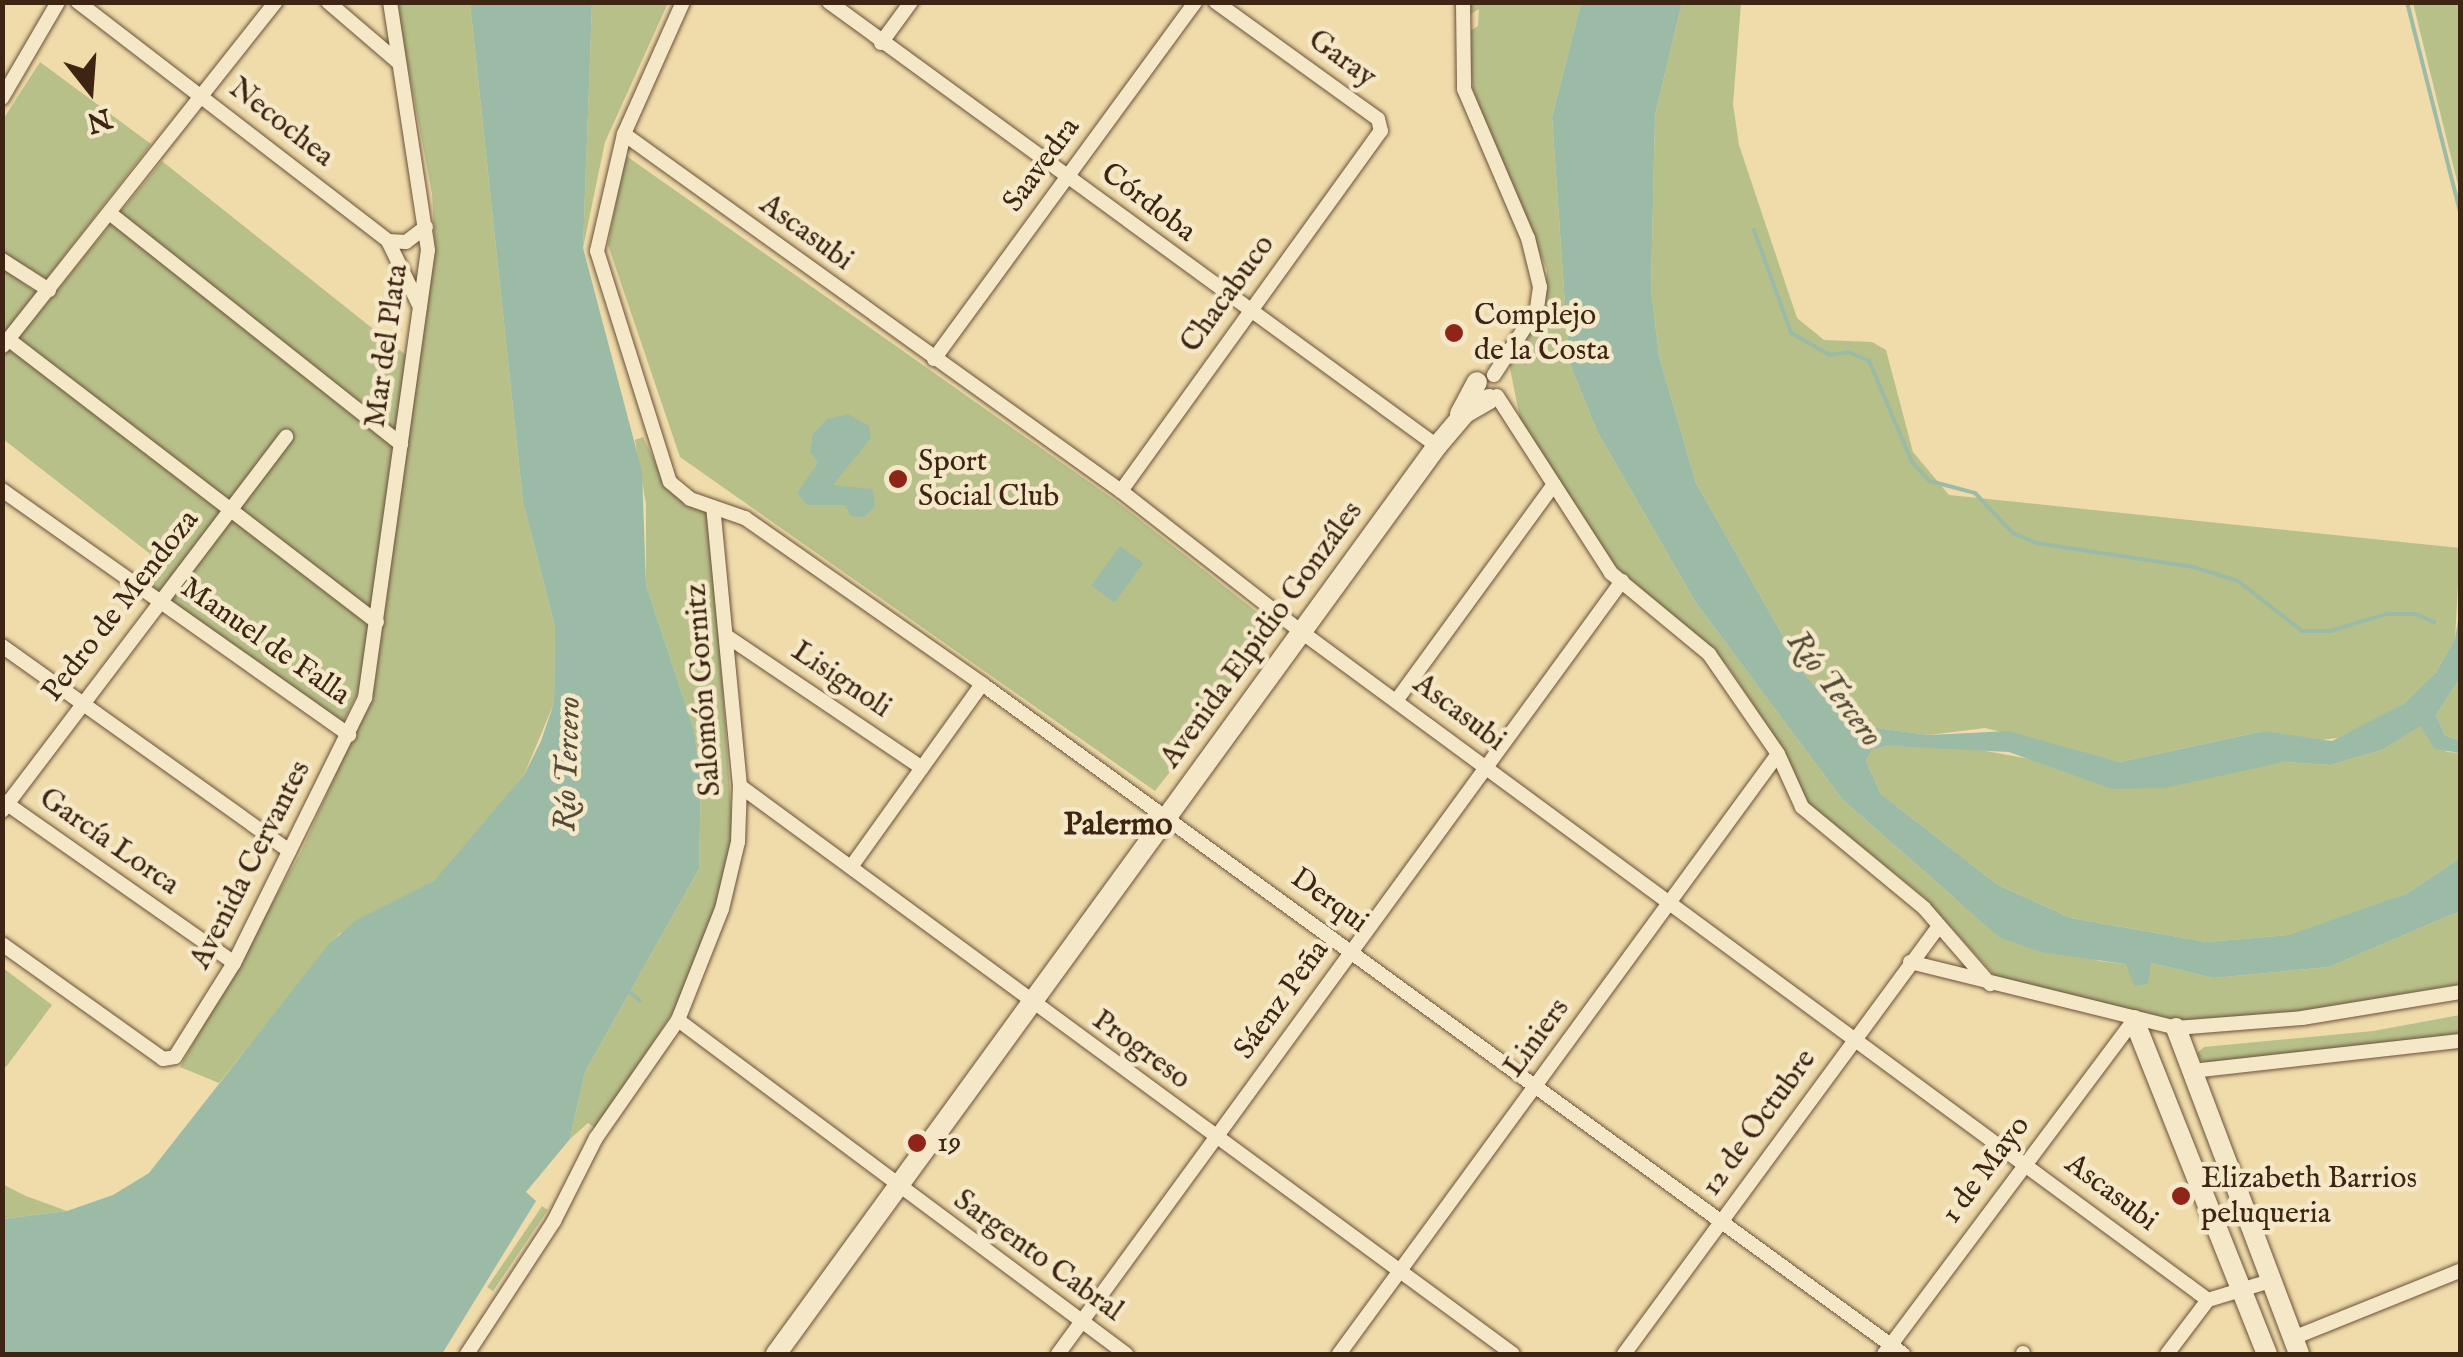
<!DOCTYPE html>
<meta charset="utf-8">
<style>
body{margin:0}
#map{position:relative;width:2463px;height:1357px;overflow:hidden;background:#f0dbaa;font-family:"IM FELL English",serif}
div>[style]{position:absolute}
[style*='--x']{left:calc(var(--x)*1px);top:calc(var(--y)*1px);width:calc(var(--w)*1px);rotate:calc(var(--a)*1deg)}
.green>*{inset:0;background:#b8c08a;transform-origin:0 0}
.water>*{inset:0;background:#9bbba6;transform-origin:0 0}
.stream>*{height:4px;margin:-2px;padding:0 2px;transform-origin:2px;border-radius:2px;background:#9bbba6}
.roads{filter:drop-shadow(0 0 2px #6a5239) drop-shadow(0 0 2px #6a5239)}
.minor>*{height:14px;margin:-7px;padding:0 7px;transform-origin:7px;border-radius:7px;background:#f5e8c8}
.secondary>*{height:20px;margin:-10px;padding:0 10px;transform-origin:10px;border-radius:10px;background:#f5e8c8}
.dots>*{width:28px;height:28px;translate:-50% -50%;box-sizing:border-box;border:5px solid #f5e8c8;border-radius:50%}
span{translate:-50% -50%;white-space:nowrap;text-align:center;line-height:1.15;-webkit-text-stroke:9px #f5e8c8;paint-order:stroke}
.street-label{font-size:30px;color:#3d2413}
.poi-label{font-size:30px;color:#3d2413}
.left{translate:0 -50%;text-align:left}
.water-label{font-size:32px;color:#544a38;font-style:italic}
.neighbourhood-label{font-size:32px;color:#3d2413;font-weight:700}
.frame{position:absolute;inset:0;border:5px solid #3d2413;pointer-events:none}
.north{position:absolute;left:40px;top:40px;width:100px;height:100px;-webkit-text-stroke:8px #f5e8c8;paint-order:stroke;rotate:163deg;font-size:28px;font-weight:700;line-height:40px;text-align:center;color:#3d2413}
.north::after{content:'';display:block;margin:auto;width:35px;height:45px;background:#3d2413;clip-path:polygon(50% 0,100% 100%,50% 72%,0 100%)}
</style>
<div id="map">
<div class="green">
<i style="clip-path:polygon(396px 3px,470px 3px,523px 502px,555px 627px,554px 703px,524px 775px,461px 853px,434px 881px,339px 934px,219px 1083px,180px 1067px,301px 852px,374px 689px,435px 248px,432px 194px)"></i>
<i style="clip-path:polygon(592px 3px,668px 3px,605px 142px,583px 248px)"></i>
<i style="clip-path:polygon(1470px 3px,1581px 3px,1552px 117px,1569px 362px,1598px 433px,1696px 603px,1843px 800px,1958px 901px,2099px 961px,2125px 964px,2128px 971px,2145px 974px,2151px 963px,2213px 978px,2329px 967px,2460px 911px,2460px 984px,2301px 1011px,2176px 1021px,1996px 977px,1924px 897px,1808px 803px,1784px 750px,1727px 665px,1614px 565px,1520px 419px,1509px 363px,1544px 309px,1547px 270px,1474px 98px,1467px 33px,1478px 26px,1479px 9px,1469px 15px)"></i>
<i style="clip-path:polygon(1682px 3px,1741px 3px,1733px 104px,1739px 145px,1797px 318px,1824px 340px,1872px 342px,1886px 350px,1913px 452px,1949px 495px,2460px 548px,2455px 639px,2436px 672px,2403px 704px,2352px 736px,2313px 741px,2264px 731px,2120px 762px,1985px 728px,1929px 735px,1869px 727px,1836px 709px,1806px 676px,1696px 483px,1659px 356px,1651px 289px,1655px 115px)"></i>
<i style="clip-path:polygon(2413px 3px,2460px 3px,2460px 193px)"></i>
<i style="clip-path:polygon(40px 62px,151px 144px,46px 279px,3px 252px,2px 121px)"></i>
<i style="clip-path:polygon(625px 155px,1116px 501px,1280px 630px,1155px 791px,680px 457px,608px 245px)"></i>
<i style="clip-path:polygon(162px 161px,406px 355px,362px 684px,343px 722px,141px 582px,158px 560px,3px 439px,3px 357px)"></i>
<i style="clip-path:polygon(3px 268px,37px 293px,3px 336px)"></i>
<i style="clip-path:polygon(643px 437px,668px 489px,705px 509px,711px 524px,733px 834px,726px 877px,679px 1003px,596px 1129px,588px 1123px,570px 1139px,585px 1072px,699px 869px,701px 780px,694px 730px,646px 585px,646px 504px,635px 440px)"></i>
<i style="clip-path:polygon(2460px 678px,2460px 741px,2445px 735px,2436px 715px)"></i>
<i style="clip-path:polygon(2420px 725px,2447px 752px,2460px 753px,2460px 858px,2406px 894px,2336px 922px,2289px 935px,2207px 942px,2071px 918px,1998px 885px,1881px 794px,1866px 761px,1872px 750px,1888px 746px,1975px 749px,2036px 760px,2228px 773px,2285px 762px,2330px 765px,2382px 750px)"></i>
<i style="clip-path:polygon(3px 968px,52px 1005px,6px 1067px,2px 1064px)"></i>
<i style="clip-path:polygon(2460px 1015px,2460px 1033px,2448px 1036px,2206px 1063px,2195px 1055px,2204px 1047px,2373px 1031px)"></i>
<i style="clip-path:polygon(2px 1184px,26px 1196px,67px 1211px,3px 1219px)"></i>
<i style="left:542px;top:1206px;width:7px;height:98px;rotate:34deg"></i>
</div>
<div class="water">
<i style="clip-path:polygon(470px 3px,592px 3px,583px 248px,642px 471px,646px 585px,694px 730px,701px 780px,699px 869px,585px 1072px,570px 1139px,526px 1192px,536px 1201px,442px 1354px,3px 1354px,3px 1219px,67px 1211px,113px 1195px,149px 1173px,328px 945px,355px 921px,434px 881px,524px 775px,541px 741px,554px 703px,555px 627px,523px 502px)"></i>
<i style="clip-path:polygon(1581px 3px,1682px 3px,1655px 115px,1651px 289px,1659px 356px,1696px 483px,1806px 676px,1836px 709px,1870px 727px,1929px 735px,2008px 731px,2120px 762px,2264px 731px,2332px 741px,2403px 704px,2436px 672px,2455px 639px,2460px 608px,2460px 678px,2436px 715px,2445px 735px,2460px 741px,2460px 753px,2435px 749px,2420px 726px,2382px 750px,2330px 765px,2285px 762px,2164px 788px,2112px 789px,2009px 752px,1888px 746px,1872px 750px,1866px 761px,1881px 794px,1998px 885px,2071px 918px,2207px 942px,2289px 935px,2406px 894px,2460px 858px,2460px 911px,2329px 967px,2213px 978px,2151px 963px,2148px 984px,2135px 986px,2125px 964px,2040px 952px,1999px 937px,1843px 800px,1696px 603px,1598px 433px,1569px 362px,1552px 117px)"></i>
<i style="clip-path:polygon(848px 414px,869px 426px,871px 438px,833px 485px,873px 489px,875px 507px,864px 517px,851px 516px,845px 505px,807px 505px,797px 493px,818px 463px,810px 452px,813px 434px,827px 419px)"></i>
<i style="left:1120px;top:546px;width:29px;height:49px;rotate:36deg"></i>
</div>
<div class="stream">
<i style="--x:2407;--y:2;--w:216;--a:75.8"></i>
<i style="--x:1754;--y:230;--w:109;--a:70.2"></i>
<i style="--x:1791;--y:333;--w:45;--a:29.4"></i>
<i style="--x:1830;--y:355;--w:18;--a:-9"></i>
<i style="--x:1848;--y:352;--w:23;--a:23"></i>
<i style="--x:1869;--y:361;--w:110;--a:66.9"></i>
<i style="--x:1912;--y:462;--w:26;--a:47"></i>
<i style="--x:1930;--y:481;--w:47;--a:14.9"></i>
<i style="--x:1975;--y:493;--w:55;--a:46.5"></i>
<i style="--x:2013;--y:533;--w:25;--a:23"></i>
<i style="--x:2036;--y:543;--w:159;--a:8.7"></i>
<i style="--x:2193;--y:567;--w:47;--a:17.3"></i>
<i style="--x:2238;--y:581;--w:81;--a:38"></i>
<i style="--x:2302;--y:631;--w:28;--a:0"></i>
<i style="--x:2330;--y:631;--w:59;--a:-16.6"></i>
<i style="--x:2387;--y:614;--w:29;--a:0"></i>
<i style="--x:2416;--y:614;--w:20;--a:24"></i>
<i style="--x:631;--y:993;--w:12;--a:42"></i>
</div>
<div class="roads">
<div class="minor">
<i style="--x:78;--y:2;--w:391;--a:37.6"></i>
<i style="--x:388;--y:241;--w:73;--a:64.1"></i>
<i style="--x:328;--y:2;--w:92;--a:40.6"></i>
<i style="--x:683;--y:2;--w:145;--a:114.1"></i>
<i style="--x:624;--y:134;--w:120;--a:103"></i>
<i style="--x:597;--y:251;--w:242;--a:72.5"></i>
<i style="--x:670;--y:482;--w:26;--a:40"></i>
<i style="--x:690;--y:499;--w:58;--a:19.1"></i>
<i style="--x:745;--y:518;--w:289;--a:35"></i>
<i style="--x:982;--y:684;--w:1139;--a:36.03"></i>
<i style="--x:829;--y:2;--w:753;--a:36.14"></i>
<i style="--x:1463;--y:2;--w:87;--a:89.3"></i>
<i style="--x:1464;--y:89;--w:162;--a:66.8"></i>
<i style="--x:1528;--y:238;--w:50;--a:76.2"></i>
<i style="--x:1540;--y:287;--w:22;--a:98"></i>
<i style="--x:1537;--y:309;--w:79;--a:123.1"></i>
<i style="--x:881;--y:43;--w:51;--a:-53.8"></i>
<i style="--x:2;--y:98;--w:111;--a:-59.7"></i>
<i style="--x:624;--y:134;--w:612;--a:35.69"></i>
<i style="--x:1121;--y:491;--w:231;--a:38"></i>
<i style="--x:1303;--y:633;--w:1124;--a:36.39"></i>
<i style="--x:2208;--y:1300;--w:65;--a:-17"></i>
<i style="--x:112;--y:215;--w:369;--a:38.4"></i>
<i style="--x:388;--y:241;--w:18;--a:3"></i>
<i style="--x:406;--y:242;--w:25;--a:-37"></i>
<i style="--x:2;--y:260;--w:56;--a:32.6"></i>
<i style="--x:8;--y:339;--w:465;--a:37.5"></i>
<i style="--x:3;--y:346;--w:439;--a:-51.6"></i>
<i style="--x:934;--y:359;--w:442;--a:-53.8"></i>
<i style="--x:1497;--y:396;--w:211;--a:57.2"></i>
<i style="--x:1611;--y:573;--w:127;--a:39.6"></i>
<i style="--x:1709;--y:654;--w:121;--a:55.4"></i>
<i style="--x:1778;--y:754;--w:58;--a:65.6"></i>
<i style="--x:1802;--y:807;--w:158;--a:39.6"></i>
<i style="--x:1924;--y:908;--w:101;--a:49"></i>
<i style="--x:2;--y:490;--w:425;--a:35.2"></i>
<i style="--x:1121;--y:491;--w:444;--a:-54.2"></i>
<i style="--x:1381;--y:131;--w:12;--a:-104"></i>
<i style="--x:1378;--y:119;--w:200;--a:-144.2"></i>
<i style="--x:728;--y:637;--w:234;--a:34"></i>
<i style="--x:2;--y:646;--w:353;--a:35.5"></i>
<i style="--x:1396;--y:701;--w:268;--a:-53.9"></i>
<i style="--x:740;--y:786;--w:959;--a:36.31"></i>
<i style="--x:3;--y:801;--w:282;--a:35"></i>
<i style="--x:2;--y:811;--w:470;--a:-52.8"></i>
<i style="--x:851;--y:867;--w:225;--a:-54.4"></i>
<i style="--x:2;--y:944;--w:198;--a:35.5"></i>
<i style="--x:163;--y:1059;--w:12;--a:-9"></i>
<i style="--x:175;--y:1057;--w:111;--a:-57.9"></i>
<i style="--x:234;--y:963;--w:296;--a:-63.7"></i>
<i style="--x:365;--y:698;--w:452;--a:-82"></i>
<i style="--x:428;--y:250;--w:251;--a:-98.7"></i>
<i style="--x:1910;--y:962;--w:274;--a:13.9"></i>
<i style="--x:2176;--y:1028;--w:126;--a:-4.5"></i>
<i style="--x:2302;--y:1018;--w:160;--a:-9.3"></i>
<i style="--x:678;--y:1020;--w:559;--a:36.71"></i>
<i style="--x:2192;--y:1071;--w:270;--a:-6.4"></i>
<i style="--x:2293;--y:1338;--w:180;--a:-21.9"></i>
<i style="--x:467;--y:1354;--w:159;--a:-56.8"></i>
<i style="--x:554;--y:1221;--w:93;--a:-63.2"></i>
<i style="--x:596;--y:1138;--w:144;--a:-55.2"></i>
<i style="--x:678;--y:1020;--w:119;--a:-68.4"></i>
<i style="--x:722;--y:909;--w:69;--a:-76.6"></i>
<i style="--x:738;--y:842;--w:56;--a:-88"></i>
<i style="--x:740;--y:786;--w:279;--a:-95.5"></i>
<i style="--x:1058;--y:1354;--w:957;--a:-53.88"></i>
<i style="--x:1339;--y:1354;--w:743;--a:-53.81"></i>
<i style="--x:1624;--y:1354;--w:531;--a:-53.65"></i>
<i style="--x:1884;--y:1354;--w:417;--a:-53.2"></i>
<i style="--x:2023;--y:1354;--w:1;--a:-90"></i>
<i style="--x:2167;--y:1354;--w:68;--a:-52.8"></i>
</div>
<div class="secondary">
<i style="--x:1460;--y:414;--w:36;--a:-62"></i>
<i style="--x:2134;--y:1020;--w:360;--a:68.3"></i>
<i style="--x:2176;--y:1028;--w:348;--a:69.3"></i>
<i style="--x:776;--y:1354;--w:1123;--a:-53.95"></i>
<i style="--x:1437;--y:446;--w:43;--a:-49.7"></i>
<i style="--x:1465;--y:413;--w:28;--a:-30"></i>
</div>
</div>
<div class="dots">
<i style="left:1454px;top:333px;background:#8f2418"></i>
<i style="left:898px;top:479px;background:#8f2418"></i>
<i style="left:917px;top:1143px;background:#8f2418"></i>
<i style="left:2181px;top:1196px;background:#8f2418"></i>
</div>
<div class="street-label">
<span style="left:1342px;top:59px;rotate:36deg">Garay</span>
<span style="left:281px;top:123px;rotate:38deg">Necochea</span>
<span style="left:1042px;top:165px;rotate:-54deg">Saavedra</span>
<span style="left:1148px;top:203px;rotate:37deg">Córdoba</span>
<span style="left:806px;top:233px;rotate:36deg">Ascasubi</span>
<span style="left:1228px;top:294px;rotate:-54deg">Chacabuco</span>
<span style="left:387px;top:346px;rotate:-82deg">Mar del Plata</span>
<span style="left:121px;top:606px;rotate:-52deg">Pedro de Mendoza</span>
<span style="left:1262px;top:635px;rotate:-54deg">Avenida Elpidio Gonzáles</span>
<span style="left:265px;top:642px;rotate:35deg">Manuel de Falla</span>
<span style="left:841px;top:680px;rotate:34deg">Lisignoli</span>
<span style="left:704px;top:690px;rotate:-94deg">Salomón Gornitz</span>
<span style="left:1459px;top:713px;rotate:37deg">Ascasubi</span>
<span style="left:109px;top:842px;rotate:35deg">García Lorca</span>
<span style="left:251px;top:865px;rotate:-63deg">Avenida Cervantes</span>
<span style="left:1329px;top:901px;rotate:36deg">Derqui</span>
<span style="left:1282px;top:1000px;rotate:-54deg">Sáenz Peña</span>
<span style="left:1537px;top:1038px;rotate:-54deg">Liniers</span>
<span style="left:1141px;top:1050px;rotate:36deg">Progreso</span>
<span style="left:1759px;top:1123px;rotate:-54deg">12 de Octubre</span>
<span style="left:1986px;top:1170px;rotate:-53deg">1 de Mayo</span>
<span style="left:2111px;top:1193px;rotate:37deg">Ascasubi</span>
<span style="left:1038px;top:1256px;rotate:36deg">Sargento Cabral</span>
</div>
<div class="poi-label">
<span class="left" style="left:1474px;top:333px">Complejo<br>de la Costa</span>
<span class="left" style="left:918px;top:479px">Sport<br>Social Club</span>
<span class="left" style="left:937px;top:1143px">19</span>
<span class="left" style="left:2201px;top:1196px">Elizabeth Barrios<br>peluqueria</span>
</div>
<div class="water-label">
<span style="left:1833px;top:690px;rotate:53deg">Río Tercero</span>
<span style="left:569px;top:764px;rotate:-88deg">Río Tercero</span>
</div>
<div class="neighbourhood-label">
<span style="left:1118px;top:826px">Palermo</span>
</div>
<div class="frame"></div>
<div class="north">N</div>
</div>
